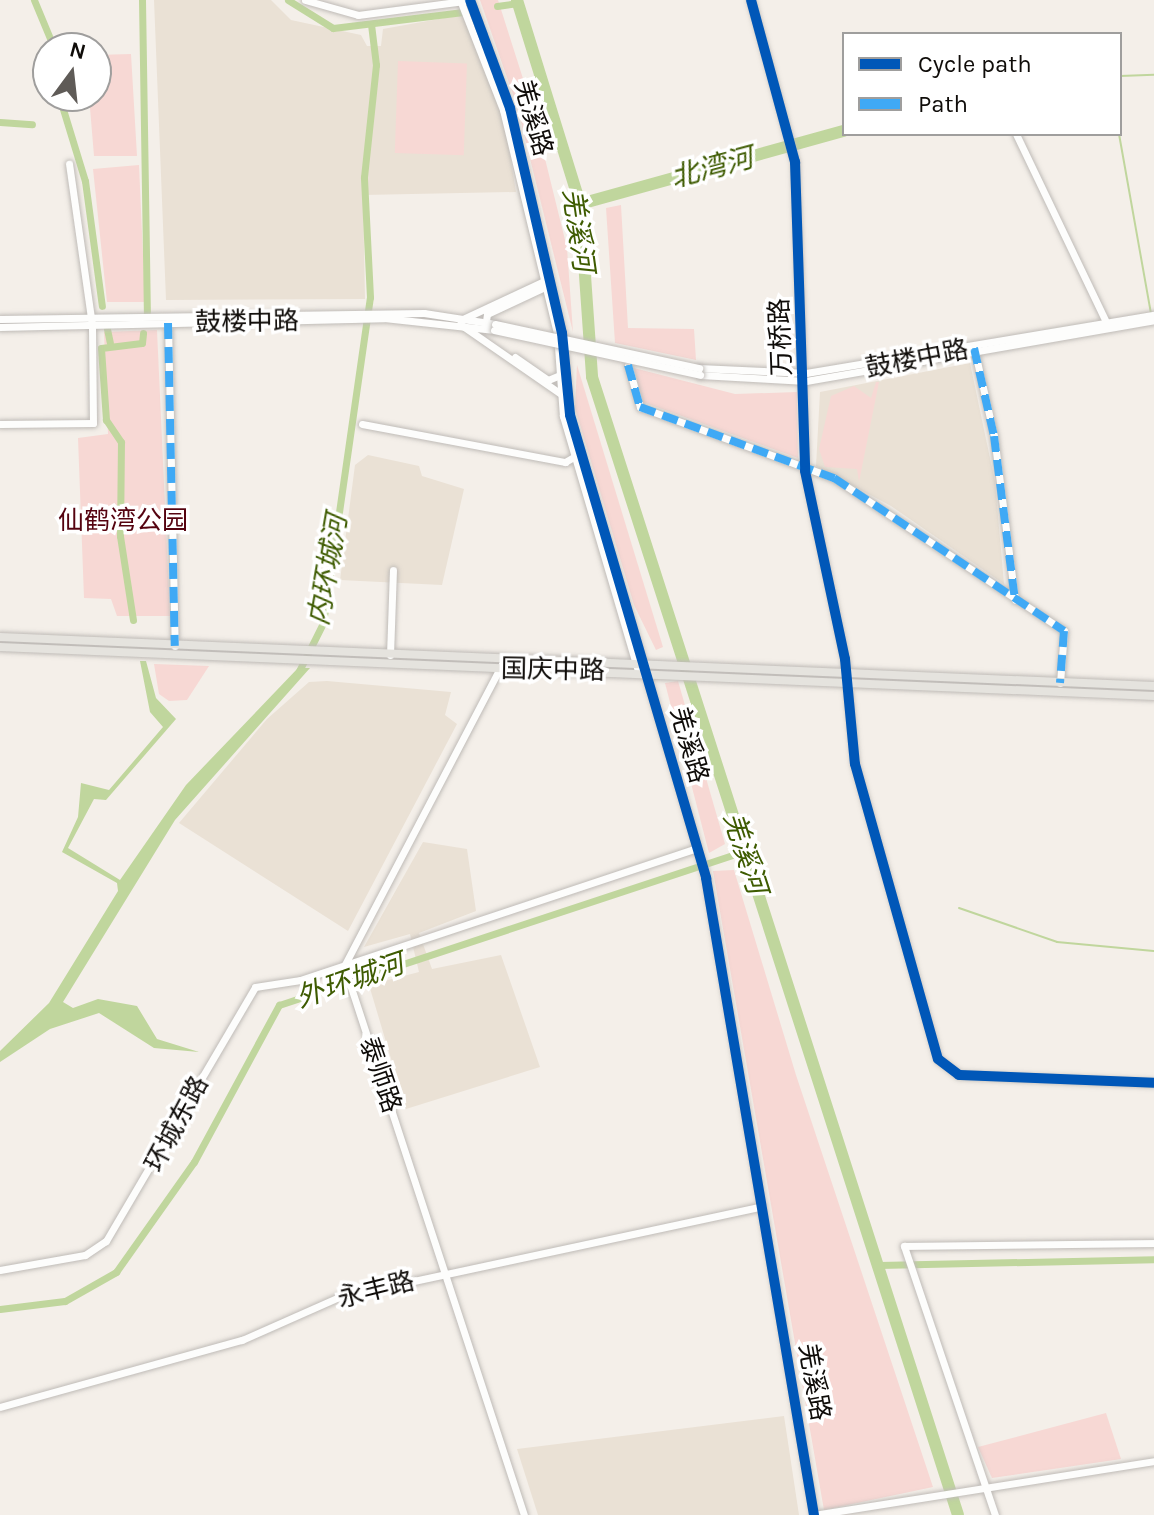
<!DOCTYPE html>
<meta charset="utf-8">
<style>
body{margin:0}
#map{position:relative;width:1154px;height:1515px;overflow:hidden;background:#f4efe9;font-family:Karla,"Noto Sans SC",sans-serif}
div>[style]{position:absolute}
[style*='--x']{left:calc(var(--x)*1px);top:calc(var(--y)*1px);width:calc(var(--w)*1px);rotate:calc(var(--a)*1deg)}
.built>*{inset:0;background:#eae1d5}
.green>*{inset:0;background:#f7d8d4;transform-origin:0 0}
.water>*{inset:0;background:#c0d69d}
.stream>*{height:2px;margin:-1px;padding:0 1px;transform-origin:1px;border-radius:1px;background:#c0d69d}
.canal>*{height:7px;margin:-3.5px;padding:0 3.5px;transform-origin:3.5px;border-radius:3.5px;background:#c0d69d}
.river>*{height:12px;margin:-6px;padding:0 6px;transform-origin:6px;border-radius:6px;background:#c0d69d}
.roads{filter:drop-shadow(0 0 2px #bfbbb7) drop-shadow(0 0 2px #bfbbb7)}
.minor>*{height:7px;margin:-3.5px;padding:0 3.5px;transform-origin:3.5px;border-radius:3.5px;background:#fdfdfc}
.major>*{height:8px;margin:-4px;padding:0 4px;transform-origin:4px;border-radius:4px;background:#e5e3de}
.bridges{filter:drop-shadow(0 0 2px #bfbbb7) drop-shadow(0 0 2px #bfbbb7)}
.minor-bridge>*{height:7px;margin:-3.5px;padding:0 3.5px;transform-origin:3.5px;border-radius:3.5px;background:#fdfdfc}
.quiet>*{height:8px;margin-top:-4px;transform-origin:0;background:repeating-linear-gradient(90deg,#3fa9f5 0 16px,transparent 0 24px)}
.cycleway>*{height:10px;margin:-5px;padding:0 5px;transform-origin:5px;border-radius:5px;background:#0057b8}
span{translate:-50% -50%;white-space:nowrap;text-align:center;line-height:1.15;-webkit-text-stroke:7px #fff;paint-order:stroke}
.street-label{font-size:26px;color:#0f0c09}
.park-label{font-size:26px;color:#550310}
.water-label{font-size:28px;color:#3e5b01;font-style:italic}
.legend{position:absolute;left:842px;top:32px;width:280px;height:104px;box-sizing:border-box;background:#fff;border:2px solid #9f9e9d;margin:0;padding:10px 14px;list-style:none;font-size:24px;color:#0f0c09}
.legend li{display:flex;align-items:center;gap:16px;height:40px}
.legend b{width:40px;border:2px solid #9f9e9d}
.north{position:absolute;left:32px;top:32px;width:80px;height:80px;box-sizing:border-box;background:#fff;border:2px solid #9f9e9d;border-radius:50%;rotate:15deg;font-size:22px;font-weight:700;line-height:32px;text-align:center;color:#0f0c09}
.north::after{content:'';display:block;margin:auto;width:28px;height:36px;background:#5f5b57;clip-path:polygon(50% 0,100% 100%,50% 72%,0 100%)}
</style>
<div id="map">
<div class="built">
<i style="clip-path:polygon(154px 0,271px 0,291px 20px,361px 35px,367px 46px,381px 46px,383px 29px,466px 14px,503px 114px,516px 192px,363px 195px,365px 299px,166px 300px)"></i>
<i style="clip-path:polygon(970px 363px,995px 482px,1004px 584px,891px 506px,816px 466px,820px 392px)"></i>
<i style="clip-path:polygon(368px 455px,419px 466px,422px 476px,464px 489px,442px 585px,340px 580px,355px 465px)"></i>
<i style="clip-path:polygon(327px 681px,451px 692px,445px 715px,457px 724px,348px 931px,179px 823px,267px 719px,309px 682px)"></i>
<i style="clip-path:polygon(423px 842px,467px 849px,476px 911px,419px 933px,432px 969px,501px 955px,540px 1067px,406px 1109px,369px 985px,419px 972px,410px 934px,364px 947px)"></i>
<i style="clip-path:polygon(784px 1416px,799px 1515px,538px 1515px,517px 1449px)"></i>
</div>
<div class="green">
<i style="clip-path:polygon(480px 0,498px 0,533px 110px,567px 248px,573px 332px,517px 106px)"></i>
<i style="clip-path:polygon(131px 54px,137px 156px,94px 156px,89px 96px,96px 96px,96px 55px)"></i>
<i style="left:398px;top:61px;width:69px;height:92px;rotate:2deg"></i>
<i style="clip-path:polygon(139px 165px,145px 302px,107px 302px,93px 169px)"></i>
<i style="clip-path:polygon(621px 205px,628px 328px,694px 329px,696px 360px,615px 343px,606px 208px)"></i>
<i style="clip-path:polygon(157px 330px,170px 616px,117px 616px,111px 599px,84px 598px,78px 438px,108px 434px,104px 332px)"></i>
<i style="clip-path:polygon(577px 365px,663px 647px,656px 650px,634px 605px,575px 408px)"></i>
<i style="clip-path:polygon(634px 368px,735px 394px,797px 392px,798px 458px,643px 402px)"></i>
<i style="clip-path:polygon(876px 382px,879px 382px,859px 482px,857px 469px,825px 467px,819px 449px,831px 396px,854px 386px,871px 398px)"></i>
<i style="clip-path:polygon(154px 664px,209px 666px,187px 700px,169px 701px,159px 694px)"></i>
<i style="clip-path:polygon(678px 681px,725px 844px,709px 853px,665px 683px)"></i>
<i style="clip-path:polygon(734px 870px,796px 1075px,933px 1487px,824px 1510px,713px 871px)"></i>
<i style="clip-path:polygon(1106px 1413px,1121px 1459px,992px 1478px,978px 1447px)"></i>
</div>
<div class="water">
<i style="clip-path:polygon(140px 661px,146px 661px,156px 698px,176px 719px,106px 800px,94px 799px,68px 848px,120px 880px,186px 785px,298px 668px,310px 668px,175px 820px,63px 1002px,73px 1008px,98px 999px,137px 1006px,157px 1039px,199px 1052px,154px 1048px,99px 1013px,50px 1029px,0 1062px,0 1051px,49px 1003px,118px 891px,117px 883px,62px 852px,78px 817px,81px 783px,109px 790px,163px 727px,150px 712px)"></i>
</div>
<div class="stream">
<i style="--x:1120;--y:76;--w:34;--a:-2"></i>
<i style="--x:1119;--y:134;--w:182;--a:79.9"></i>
<i style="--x:959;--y:908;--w:104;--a:19.1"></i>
<i style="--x:1057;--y:942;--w:97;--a:5.3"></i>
</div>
<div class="canal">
<i style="--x:34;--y:0;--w:52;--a:67.4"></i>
<i style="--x:142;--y:0;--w:312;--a:89.1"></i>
<i style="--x:288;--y:0;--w:53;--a:31.9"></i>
<i style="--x:333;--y:28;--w:131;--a:-7"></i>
<i style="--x:497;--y:6;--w:21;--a:-8"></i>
<i style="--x:59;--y:96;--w:89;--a:73"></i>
<i style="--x:85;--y:181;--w:126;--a:82.3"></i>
<i style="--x:0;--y:122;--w:32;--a:4"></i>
<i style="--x:107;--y:329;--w:14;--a:78"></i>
<i style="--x:133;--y:620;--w:85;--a:-98.8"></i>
<i style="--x:120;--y:536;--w:94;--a:-89.4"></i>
<i style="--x:121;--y:442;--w:27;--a:-124"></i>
<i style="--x:106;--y:420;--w:72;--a:-94"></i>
<i style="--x:101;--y:348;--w:41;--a:-7"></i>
<i style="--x:142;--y:343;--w:10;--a:-84"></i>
<i style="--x:297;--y:675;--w:58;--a:-63.4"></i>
<i style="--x:323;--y:623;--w:329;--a:-81.8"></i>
<i style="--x:370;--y:297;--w:120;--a:-92.9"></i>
<i style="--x:364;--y:177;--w:113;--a:-83.9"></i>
<i style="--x:376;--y:65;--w:39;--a:-97"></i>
<i style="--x:879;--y:1265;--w:275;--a:-1.2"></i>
<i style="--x:0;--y:1309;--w:65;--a:-7"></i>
<i style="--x:65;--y:1301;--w:59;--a:-29.6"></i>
<i style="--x:116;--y:1272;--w:135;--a:-54.7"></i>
<i style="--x:194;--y:1162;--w:179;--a:-61.6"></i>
<i style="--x:279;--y:1005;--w:492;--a:-18.3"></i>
</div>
<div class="river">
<i style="--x:517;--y:0;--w:214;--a:72.8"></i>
<i style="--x:580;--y:204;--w:173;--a:86"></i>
<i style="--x:592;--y:377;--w:1195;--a:72.17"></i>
<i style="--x:580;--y:204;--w:274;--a:-15.5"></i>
</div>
<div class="roads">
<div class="minor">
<i style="--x:305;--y:0;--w:55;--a:15.8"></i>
<i style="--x:358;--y:15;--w:107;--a:-7.5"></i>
<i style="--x:460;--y:0;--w:118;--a:68.6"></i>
<i style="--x:503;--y:110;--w:229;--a:76.4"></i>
<i style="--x:557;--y:333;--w:83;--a:85.9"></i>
<i style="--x:563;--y:416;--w:263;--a:73.6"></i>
<i style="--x:470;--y:0;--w:115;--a:69.7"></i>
<i style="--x:510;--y:108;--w:231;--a:77"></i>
<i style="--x:562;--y:333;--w:82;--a:84.4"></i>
<i style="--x:570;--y:415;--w:483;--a:73.6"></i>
<i style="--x:706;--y:878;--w:646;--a:80.38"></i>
<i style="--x:751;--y:0;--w:168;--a:74.8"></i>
<i style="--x:795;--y:162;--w:309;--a:88.1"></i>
<i style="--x:805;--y:471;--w:192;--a:78"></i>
<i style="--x:845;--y:659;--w:105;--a:84.6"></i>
<i style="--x:855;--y:764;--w:306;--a:74.3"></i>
<i style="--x:938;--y:1059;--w:26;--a:37"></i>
<i style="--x:959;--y:1075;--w:195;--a:2.3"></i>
<i style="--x:1016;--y:134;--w:213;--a:64.4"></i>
<i style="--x:465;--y:318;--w:87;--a:-25.1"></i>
<i style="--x:0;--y:319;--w:424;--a:-0.8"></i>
<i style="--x:424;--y:313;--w:72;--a:8.8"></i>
<i style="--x:168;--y:323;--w:323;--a:88.8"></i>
<i style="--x:460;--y:324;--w:123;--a:34.7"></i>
<i style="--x:0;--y:327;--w:384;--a:-1.3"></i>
<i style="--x:384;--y:318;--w:111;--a:6.2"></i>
<i style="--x:485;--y:327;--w:13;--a:-81"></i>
<i style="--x:487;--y:314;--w:66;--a:-25"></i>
<i style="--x:974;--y:348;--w:90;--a:77.2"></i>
<i style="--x:994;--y:436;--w:165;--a:82.7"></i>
<i style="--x:515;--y:357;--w:40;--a:34.9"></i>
<i style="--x:548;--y:380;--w:13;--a:-23"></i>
<i style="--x:628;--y:365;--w:44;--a:74.1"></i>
<i style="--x:640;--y:407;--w:207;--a:20.1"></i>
<i style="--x:834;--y:478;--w:276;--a:33.6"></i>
<i style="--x:1064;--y:631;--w:52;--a:94.4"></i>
<i style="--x:699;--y:368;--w:107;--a:2.7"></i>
<i style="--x:806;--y:373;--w:353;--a:-9.5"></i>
<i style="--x:700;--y:375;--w:106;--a:3.2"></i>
<i style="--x:806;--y:381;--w:353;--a:-9.9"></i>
<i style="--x:0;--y:424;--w:93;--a:-0.6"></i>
<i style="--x:93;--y:423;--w:98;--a:-90.6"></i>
<i style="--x:92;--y:325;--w:163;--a:-98.1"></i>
<i style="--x:362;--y:424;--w:207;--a:10.6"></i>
<i style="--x:565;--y:462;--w:16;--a:-30"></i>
<i style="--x:390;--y:655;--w:85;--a:-88"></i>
<i style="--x:502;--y:664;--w:341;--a:117.6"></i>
<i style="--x:344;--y:966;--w:578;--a:71.85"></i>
<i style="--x:0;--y:1270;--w:86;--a:-10"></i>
<i style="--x:85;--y:1255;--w:25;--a:-34"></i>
<i style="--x:106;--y:1241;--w:294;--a:-59.6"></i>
<i style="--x:255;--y:987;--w:46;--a:-8.8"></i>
<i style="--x:300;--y:980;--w:418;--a:-18.4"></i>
<i style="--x:0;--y:1407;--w:251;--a:-15.5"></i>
<i style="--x:242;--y:1340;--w:106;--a:-23.9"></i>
<i style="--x:339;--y:1297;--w:433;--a:-12.1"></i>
<i style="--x:814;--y:1515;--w:344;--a:-9"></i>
<i style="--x:995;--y:1515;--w:284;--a:-108.7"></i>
<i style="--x:904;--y:1246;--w:250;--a:-0.7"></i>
</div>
<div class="major">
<i style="--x:0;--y:637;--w:1155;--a:2.43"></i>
<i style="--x:0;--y:647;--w:1155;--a:2.43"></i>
</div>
</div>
<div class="bridges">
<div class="minor-bridge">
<i style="--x:495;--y:324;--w:209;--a:12.2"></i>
<i style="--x:494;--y:330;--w:211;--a:12.3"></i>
</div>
</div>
<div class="quiet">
<i style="--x:168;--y:323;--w:323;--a:88.8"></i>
<i style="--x:974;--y:348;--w:90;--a:77.2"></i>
<i style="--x:994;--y:436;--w:165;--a:82.7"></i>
<i style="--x:628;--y:365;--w:44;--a:74.1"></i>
<i style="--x:640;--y:407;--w:207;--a:20.1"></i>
<i style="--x:834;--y:478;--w:276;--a:33.6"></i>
<i style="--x:1064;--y:631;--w:52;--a:94.4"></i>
</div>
<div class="cycleway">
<i style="--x:470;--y:0;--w:115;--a:69.7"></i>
<i style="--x:510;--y:108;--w:231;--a:77"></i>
<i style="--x:562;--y:333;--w:82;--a:84.4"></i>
<i style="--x:570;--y:415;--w:483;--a:73.6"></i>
<i style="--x:706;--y:878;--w:646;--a:80.38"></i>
<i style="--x:751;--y:0;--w:168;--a:74.8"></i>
<i style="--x:795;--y:162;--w:309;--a:88.1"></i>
<i style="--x:805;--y:471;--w:192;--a:78"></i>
<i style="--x:845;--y:659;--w:105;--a:84.6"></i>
<i style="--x:855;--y:764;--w:306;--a:74.3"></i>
<i style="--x:938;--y:1059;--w:26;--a:37"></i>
<i style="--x:959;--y:1075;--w:195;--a:2.3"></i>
</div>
<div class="street-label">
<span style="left:533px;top:118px;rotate:74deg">羌溪路</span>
<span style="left:247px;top:322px;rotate:-1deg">鼓楼中路</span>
<span style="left:781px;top:337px;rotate:-92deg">万桥路</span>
<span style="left:917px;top:359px;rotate:-11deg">鼓楼中路</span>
<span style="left:553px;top:670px;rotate:1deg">国庆中路</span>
<span style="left:689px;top:745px;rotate:74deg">羌溪路</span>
<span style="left:380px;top:1075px;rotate:71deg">泰师路</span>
<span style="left:177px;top:1124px;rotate:-62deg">环城东路</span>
<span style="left:376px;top:1290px;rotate:-14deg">永丰路</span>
<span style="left:814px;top:1382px;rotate:80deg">羌溪路</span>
</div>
<div class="park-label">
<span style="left:123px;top:521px">仙鹤湾公园</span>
</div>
<div class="water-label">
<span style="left:712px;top:168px;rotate:-15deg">北湾河</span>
<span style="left:578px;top:230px;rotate:82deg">羌溪河</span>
<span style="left:328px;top:570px;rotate:-80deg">内环城河</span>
<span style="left:745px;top:853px;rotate:72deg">羌溪河</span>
<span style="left:350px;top:981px;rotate:-19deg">外环城河</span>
</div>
<ul class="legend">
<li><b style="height:10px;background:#0057b8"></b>Cycle path</li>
<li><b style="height:10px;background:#3fa9f5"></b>Path</li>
</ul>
<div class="north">N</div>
</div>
